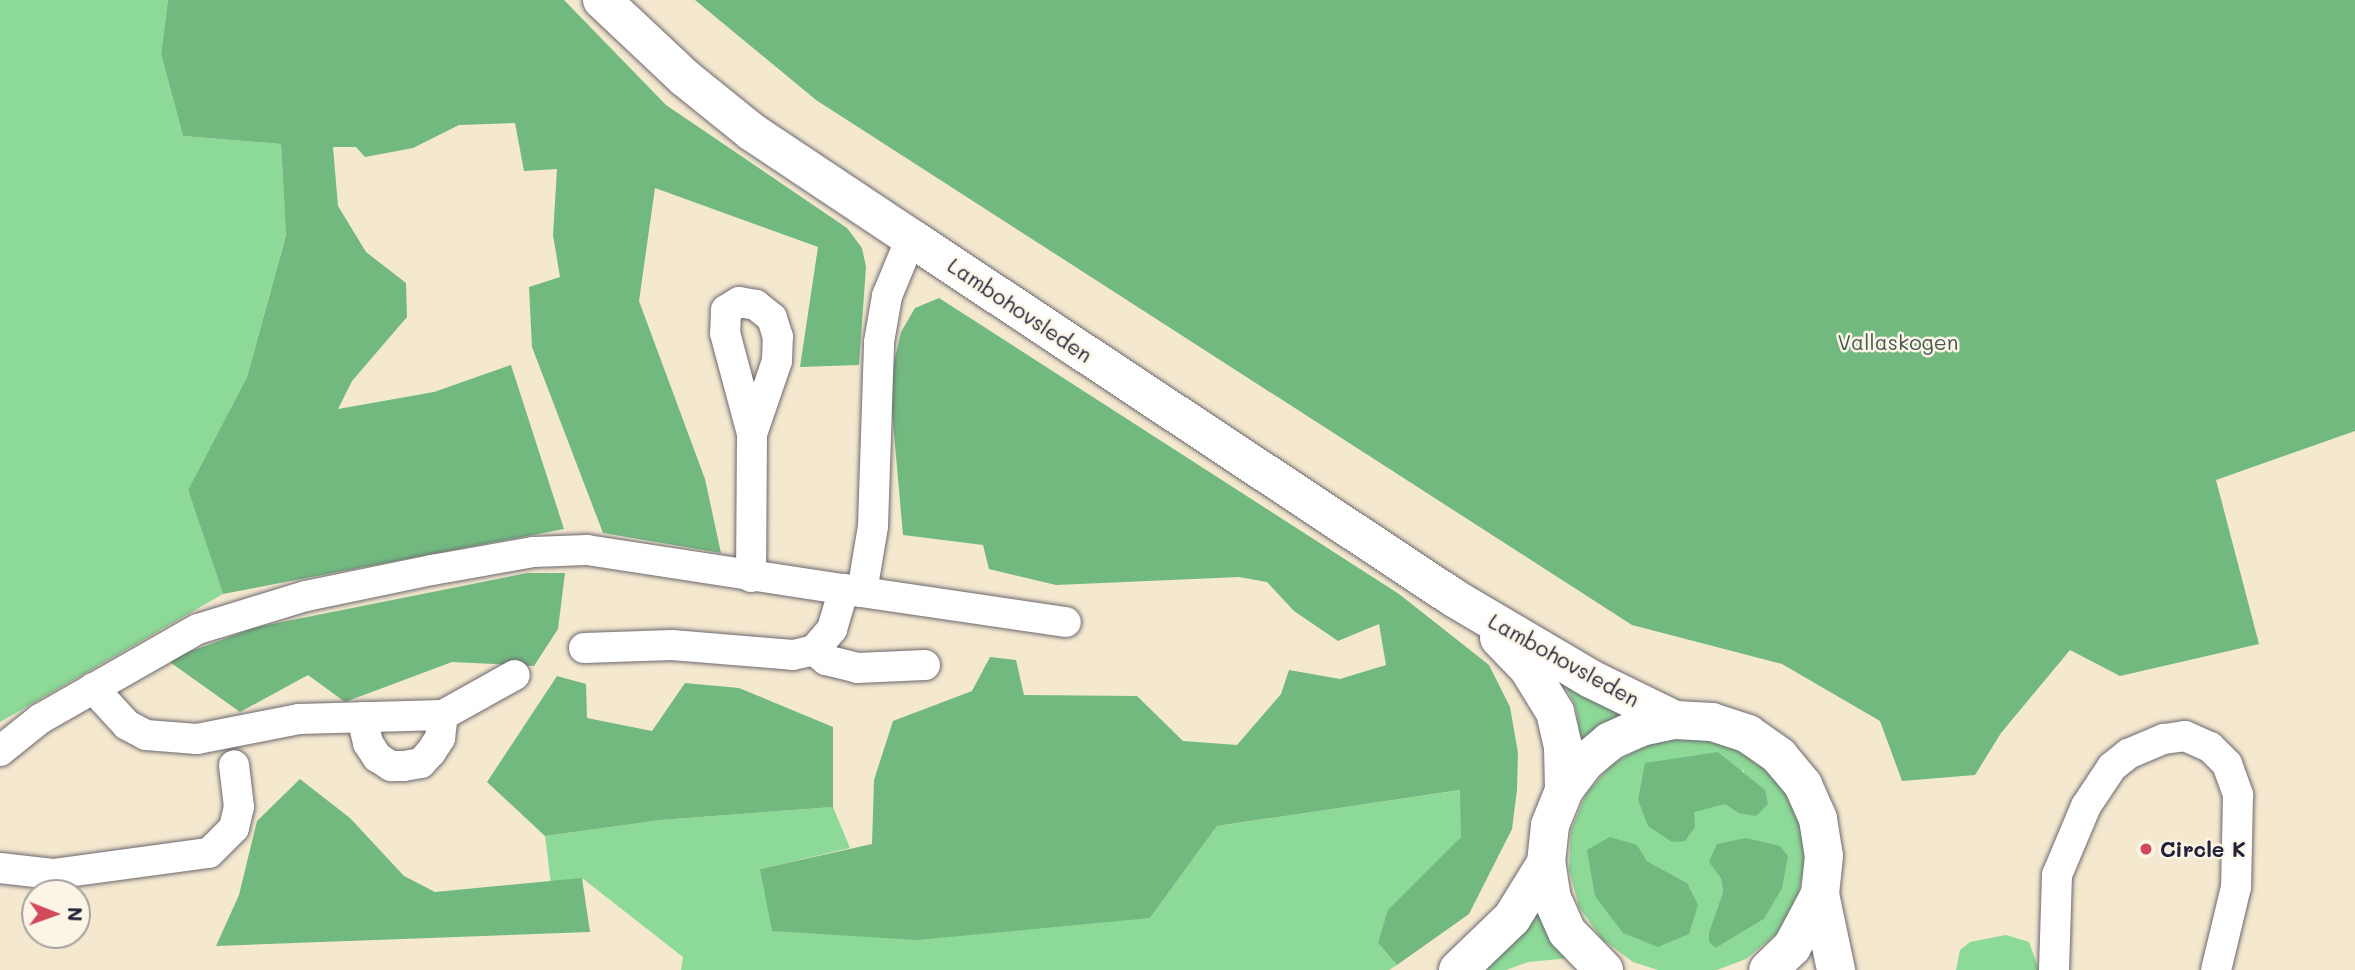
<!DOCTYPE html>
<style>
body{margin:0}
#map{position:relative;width:2355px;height:970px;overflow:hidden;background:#f4e8cf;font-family:Mali,sans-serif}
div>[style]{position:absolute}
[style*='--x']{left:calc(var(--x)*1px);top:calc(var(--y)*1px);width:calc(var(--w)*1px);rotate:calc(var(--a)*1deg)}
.green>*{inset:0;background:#8dd997}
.forest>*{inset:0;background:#72b980}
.roads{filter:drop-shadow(0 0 2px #6c676f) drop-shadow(0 0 2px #6c676f)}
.minor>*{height:30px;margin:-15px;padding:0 15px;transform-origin:15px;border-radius:15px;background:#fff}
.major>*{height:38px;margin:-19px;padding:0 19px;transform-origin:19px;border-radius:19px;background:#fff}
.dots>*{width:19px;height:19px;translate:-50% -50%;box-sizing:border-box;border:4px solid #fcf5e5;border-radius:50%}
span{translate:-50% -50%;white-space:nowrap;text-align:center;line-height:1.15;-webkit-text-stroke:5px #fcf5e5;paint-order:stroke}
.street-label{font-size:21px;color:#22223b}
.park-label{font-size:21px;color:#425957}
.poi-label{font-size:21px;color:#22223b;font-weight:700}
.left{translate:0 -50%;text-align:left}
.north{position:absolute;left:21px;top:879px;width:70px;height:70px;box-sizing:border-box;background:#fcf5e5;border:2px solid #a5a1a1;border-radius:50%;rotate:91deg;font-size:19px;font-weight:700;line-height:28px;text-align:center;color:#22223b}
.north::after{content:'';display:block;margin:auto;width:24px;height:32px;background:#d1495b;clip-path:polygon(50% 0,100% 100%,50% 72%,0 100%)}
</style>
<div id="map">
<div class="green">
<i style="clip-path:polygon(0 0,168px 0,161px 54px,183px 136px,281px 144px,286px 234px,247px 377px,188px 490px,223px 594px,0 722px)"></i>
<i style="clip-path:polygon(1561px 675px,1630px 712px,1581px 743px,1576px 708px)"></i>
<i style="clip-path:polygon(evenodd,1683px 738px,1722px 743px,1757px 761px,1784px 789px,1801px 824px,1805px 863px,1797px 901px,1776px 934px,1746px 959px,1717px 970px,1658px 970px,1633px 962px,1602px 939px,1579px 907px,1569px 869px,1571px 830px,1586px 794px,1611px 765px,1645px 745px,1683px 738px,1744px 770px,1738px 813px,1725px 804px,1715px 803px,1694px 812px,1744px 770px,1683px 738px,1636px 845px,1647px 861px,1687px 883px,1658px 947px,1636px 845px,1683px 738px,1721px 878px,1764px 919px,1716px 948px,1709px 932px,1723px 892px,1721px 878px)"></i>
<i style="clip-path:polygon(1461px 790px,1461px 837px,1378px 943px,1397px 965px,1389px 970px,681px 970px,683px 957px,582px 878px,551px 884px,545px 836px,661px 820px,833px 807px,850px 848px,760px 869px,1150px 918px,1217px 826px)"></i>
<i style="clip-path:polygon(1539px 896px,1570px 958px,1528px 962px,1506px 970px,1479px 970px)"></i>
<i style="clip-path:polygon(2006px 935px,2029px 942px,2039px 970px,1956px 970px,1960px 950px,1970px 942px)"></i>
</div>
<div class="forest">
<i style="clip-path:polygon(168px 0,564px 0,666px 105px,847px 228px,862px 248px,866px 267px,859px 365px,800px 367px,818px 247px,655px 188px,639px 301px,705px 479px,721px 553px,603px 533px,532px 347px,529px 287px,560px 277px,553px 235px,557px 169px,524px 171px,515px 123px,459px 125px,413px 148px,365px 157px,356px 147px,333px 147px,338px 206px,366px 252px,406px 283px,407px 317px,352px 381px,338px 409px,434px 392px,511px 365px,564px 529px,223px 594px,188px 490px,247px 377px,286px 235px,281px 144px,183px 136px,161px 54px)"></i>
<i style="clip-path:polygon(695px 0,2355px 0,2355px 431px,2216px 480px,2259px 644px,2120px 676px,2070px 650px,2001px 733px,1975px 775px,1902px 781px,1880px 721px,1782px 664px,1632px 625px,816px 100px)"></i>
<i style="clip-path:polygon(939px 298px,1399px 594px,1489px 665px,1510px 707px,1518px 753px,1517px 790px,1512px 829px,1469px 914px,1397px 965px,1378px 943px,1388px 910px,1461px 837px,1460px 790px,1217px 826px,1150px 918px,917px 940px,772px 931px,760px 869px,872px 844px,874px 780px,893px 721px,972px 691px,990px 657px,1016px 660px,1024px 695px,1137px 696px,1183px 741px,1237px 745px,1281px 694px,1289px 670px,1340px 679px,1386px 665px,1379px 624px,1338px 641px,1294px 611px,1267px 582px,1239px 577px,1056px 585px,989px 569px,983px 545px,903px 535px,891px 400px,893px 367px,901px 332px,915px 308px)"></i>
<i style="clip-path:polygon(527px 573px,565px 573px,558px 629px,534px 666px,452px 662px,345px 702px,308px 675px,240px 712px,167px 660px,257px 627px)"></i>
<i style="clip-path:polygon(557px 676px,586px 684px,587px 718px,652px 731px,685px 683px,739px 688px,833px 727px,833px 807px,661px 820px,545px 836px,487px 782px)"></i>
<i style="clip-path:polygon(1718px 752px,1765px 790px,1768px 804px,1756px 816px,1738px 813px,1725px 804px,1694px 812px,1695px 827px,1685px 841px,1672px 842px,1648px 826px,1638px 800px,1645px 763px)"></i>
<i style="clip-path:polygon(300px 779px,350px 818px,404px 876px,435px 892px,582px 878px,590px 932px,216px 946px,239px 895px,257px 821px)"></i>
<i style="clip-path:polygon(1610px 837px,1637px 845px,1647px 861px,1687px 883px,1698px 905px,1689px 934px,1658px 947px,1623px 933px,1595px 896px,1587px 850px)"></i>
<i style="clip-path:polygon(1746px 838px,1780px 846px,1788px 856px,1782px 888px,1764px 919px,1716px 948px,1709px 942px,1709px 932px,1723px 892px,1721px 878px,1709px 862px,1717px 844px)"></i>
</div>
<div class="roads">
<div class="minor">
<i style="--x:751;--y:577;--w:143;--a:-89.6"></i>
<i style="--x:752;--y:434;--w:77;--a:-71.1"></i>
<i style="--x:777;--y:361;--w:24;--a:-88"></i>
<i style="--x:778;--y:337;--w:20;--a:-108"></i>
<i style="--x:772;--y:318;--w:21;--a:-141"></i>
<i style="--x:756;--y:305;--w:17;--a:-170"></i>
<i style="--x:739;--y:302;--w:15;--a:148"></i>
<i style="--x:726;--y:310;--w:23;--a:92"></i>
<i style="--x:725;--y:333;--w:105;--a:75"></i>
<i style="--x:862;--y:592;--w:206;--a:8.4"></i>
<i style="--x:584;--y:648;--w:88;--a:-2"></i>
<i style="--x:672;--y:645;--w:121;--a:4.7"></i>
<i style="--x:793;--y:655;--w:22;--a:-13"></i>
<i style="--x:814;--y:650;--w:28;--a:-49"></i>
<i style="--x:832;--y:629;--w:42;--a:-73.3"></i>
<i style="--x:814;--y:650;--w:16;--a:40"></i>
<i style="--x:826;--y:660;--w:32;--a:14"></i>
<i style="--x:857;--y:668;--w:68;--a:-2.5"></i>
<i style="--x:93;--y:688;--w:50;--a:47.4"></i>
<i style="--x:127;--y:725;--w:21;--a:28"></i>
<i style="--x:146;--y:735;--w:51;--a:4.5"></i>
<i style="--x:197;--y:739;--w:104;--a:-11.1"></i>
<i style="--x:299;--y:719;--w:144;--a:-1.6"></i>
<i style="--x:443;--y:715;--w:82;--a:-29.1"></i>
<i style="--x:362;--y:717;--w:27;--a:77"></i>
<i style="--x:368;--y:743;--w:17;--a:57"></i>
<i style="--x:377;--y:757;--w:17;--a:33"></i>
<i style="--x:391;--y:766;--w:13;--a:0"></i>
<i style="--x:404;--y:766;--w:17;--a:-10"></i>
<i style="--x:421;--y:763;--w:15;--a:-48"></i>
<i style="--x:431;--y:752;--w:17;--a:-57"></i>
<i style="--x:440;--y:738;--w:23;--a:-83"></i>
<i style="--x:0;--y:751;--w:51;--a:-38.7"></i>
<i style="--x:40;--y:719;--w:182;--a:-29.7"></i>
<i style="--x:198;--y:629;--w:113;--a:-17"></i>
<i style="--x:306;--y:596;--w:129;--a:-11.7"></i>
<i style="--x:432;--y:570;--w:103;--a:-10.1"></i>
<i style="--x:533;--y:552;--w:54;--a:-2.1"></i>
<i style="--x:587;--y:550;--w:278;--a:8.7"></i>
<i style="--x:862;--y:592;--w:67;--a:-80.5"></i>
<i style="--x:873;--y:526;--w:184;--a:-88.1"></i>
<i style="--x:879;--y:342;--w:47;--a:-80.1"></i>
<i style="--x:887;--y:296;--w:63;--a:-67.5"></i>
<i style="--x:0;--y:868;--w:53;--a:6.5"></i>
<i style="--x:53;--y:874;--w:157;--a:-7.7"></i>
<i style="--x:209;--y:853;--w:35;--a:-45"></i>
<i style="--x:234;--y:828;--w:22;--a:-77"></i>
<i style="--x:239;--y:807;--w:42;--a:-96.8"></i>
<i style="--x:2054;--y:970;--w:95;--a:-88.2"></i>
<i style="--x:2057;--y:875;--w:75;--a:-67.2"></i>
<i style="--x:2086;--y:806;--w:47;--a:-56.3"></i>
<i style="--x:2112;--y:767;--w:21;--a:-39"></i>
<i style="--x:2128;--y:754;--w:39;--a:-23"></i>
<i style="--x:2164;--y:739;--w:21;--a:-8"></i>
<i style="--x:2185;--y:736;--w:27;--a:24"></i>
<i style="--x:2210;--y:747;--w:24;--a:45"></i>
<i style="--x:2227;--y:764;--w:33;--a:70"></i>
<i style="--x:2238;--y:795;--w:92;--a:91.2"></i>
<i style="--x:2236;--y:887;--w:85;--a:103.5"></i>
</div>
<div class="major">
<i style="--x:602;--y:0;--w:114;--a:43.2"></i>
<i style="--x:685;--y:78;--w:86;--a:38.9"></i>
<i style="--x:752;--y:132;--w:191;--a:33.7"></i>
<i style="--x:911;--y:238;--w:651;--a:33.54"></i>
<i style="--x:1454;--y:598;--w:159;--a:30.6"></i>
<i style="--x:1591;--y:679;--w:93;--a:26"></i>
<i style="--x:1499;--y:638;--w:42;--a:46"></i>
<i style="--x:1528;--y:668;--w:52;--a:58.5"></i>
<i style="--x:1555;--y:712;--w:35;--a:77"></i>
<i style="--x:1563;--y:746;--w:44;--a:88.7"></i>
<i style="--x:1820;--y:894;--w:78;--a:78.1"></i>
<i style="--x:1458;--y:970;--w:75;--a:-43.9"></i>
<i style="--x:1512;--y:918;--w:65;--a:-58.3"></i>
<i style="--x:1604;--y:970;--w:53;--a:-134.2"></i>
<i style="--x:1567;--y:932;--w:36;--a:-114"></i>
<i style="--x:1552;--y:899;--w:36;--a:-99"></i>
<i style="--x:1546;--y:863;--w:38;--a:-84"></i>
<i style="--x:1550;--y:825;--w:38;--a:-68"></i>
<i style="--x:1564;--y:790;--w:34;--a:-53"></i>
<i style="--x:1584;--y:763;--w:34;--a:-40"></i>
<i style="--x:1610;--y:741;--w:34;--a:-24"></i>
<i style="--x:1641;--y:727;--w:35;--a:-12"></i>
<i style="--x:1675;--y:720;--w:37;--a:3"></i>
<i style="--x:1712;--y:722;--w:38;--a:18"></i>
<i style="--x:1748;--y:734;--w:38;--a:35"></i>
<i style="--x:1779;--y:756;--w:38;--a:50"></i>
<i style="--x:1803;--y:785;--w:37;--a:66"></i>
<i style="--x:1818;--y:819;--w:37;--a:81"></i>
<i style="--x:1824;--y:856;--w:38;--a:96"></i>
<i style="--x:1820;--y:894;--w:60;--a:117.8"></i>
<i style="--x:1792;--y:947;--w:33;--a:136"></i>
</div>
</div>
<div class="dots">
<i style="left:2146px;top:849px;background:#d1495b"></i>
</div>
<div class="street-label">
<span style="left:1020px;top:310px;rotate:34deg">Lambohovsleden</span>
<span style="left:1564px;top:660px;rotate:29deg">Lambohovsleden</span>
</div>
<div class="park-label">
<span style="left:1898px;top:342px">Vallaskogen</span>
</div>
<div class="poi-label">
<span class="left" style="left:2160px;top:849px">Circle K</span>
</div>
<div class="north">N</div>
</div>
